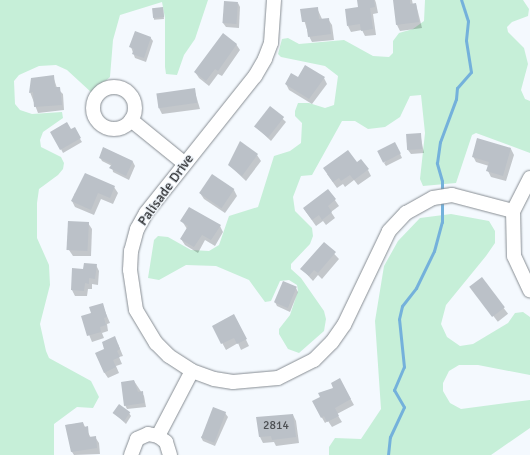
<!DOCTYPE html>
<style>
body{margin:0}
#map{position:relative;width:530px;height:455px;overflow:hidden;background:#f4f9fe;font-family:Signika,sans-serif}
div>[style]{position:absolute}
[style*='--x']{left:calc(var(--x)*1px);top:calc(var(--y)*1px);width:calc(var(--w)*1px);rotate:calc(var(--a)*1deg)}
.green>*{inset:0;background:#c6efd8}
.shadow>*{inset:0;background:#0003;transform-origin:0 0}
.stream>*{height:3px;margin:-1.5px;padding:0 1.5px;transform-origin:1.5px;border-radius:1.5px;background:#74b1db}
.building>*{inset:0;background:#bbc1c8;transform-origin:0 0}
.roads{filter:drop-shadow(0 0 1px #878d93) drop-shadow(0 0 1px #878d93)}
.minor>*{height:14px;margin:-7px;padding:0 7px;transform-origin:7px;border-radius:7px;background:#fff}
.minor>.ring{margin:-7px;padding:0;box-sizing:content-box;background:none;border:14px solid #fff;border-radius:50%}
span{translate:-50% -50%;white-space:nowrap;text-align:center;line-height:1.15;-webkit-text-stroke:3px #f4f9fe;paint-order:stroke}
.number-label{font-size:12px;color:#4c4f53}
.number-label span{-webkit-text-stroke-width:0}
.street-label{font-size:14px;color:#27292c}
</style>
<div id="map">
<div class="green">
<i style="clip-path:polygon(0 0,208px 0,195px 39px,184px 55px,177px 75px,166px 74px,165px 67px,165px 18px,162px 2px,120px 15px,113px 40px,110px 77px,92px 93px,67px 70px,56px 65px,39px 66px,19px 75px,14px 81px,15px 104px,20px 110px,32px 114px,62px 112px,63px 118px,43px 132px,40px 140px,41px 147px,61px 157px,64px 163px,63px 169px,58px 175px,39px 189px,37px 203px,37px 238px,49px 265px,50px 285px,40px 324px,46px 351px,49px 358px,91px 381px,99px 397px,93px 408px,77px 407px,54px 424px,54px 455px,0 455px)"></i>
<i style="clip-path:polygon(425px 0,523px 0,529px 9px,528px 16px,512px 22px,507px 27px,508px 32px,524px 48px,528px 64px,521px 90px,525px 99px,530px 101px,530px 153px,476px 133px,472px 135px,456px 183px,423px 186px,420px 179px,425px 133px,421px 95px,410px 96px,400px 117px,385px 127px,368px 129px,355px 121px,342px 121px,312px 175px,301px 176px,293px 197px,295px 211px,312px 228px,313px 236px,310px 244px,291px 264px,291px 269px,301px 278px,324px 311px,326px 319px,324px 331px,299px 353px,288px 349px,279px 334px,279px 329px,290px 315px,298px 291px,297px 285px,289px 280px,280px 281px,271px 301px,265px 302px,249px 280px,216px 266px,186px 265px,159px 280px,148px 278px,154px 240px,158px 236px,168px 237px,191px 250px,209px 251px,219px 245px,229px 216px,258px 207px,274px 156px,290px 151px,301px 143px,302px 123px,295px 116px,295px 111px,298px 103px,309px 103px,325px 108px,334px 105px,338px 76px,325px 66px,281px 57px,278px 54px,282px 39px,288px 38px,299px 44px,344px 40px,373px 56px,389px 57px,393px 53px,393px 41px,399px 33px,413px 29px,424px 21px)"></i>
<i style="clip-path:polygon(451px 214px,489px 221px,495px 231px,495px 243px,486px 256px,446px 305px,441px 324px,447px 337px,460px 346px,473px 344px,508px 323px,515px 313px,523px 312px,530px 317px,530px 375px,478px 365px,459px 365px,449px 371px,443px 383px,443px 391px,450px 403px,461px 409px,530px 400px,530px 428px,491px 455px,329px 455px,329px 447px,335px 438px,361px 439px,381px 409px,375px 321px,384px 266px,398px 241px,420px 218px)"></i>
</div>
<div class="shadow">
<i style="clip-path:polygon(358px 0,375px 0,376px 3px,378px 13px,373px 14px,376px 35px,365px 36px,362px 30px,351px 32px,348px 26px,359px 8px)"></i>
<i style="clip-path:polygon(394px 0,412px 0,413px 5px,416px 4px,422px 28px,400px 31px,397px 25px)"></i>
<i style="clip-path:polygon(238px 3px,240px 7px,239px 28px,226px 27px,223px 23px)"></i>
<i style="left:163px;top:8px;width:11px;height:10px;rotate:85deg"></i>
<i style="clip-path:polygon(317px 8px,322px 19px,328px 19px,332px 25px,334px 40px,312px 42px,309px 36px,301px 10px)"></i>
<i style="clip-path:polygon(150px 37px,153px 41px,146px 62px,135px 58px,131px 47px)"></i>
<i style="clip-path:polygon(236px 44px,240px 50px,222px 76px,218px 74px,209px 86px,199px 78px,195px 72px)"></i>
<i style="clip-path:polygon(53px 76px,57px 88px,63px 94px,64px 110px,38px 113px,30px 92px)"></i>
<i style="clip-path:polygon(324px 78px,327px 84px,312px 104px,289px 90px,286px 84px,298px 79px)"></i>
<i style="clip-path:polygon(194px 89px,200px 109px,162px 114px,159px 108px)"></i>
<i style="clip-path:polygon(270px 107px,286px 122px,271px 141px,257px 128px)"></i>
<i style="clip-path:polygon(74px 129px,82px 142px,63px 153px,52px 132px)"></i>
<i style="clip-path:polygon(420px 134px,424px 153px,411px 154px,408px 150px)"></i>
<i style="clip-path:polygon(397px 147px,402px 158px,386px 166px,384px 163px)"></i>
<i style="clip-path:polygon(104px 148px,133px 162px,135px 166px,129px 180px,113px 172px,112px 166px,102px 161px,100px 157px)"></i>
<i style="clip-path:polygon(511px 149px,514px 155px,506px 181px,491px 177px,488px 171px,489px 166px,476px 162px,473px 156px)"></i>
<i style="clip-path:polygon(257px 155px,261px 161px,246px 181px,229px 165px)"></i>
<i style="clip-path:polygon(368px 170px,371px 176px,358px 185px,354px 180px,345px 187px,343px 184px,337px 188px,327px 174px)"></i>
<i style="clip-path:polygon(114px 187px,118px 193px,113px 204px,101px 199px,94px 215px,75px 207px,72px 201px,75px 193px)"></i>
<i style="clip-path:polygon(234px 190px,237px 196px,225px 213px,204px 199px,200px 193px)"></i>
<i style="clip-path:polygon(328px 190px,339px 206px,331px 212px,335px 218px,326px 225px,323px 221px,316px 226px,304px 209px)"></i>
<i style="clip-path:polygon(182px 221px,220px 226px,223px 232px,215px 246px,205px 240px,198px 253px,185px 245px,181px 239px,187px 229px)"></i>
<i style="clip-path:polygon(88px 223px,92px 229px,91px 256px,73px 256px,69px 250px)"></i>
<i style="clip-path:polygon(324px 243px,339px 259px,322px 279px,318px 275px,313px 281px,302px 269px)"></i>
<i style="clip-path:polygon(96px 265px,99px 271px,98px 285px,92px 284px,92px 289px,88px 289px,87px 296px,75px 296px,72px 290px,84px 270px)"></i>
<i style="left:481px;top:279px;width:44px;height:13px;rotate:52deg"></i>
<i style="clip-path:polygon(296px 288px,298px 292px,290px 312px,277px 306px,275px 302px)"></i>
<i style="clip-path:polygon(102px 304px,110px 323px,107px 324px,108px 331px,102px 333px,104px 338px,92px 342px,82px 317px,92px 314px)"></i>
<i style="clip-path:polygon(237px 321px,249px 346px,241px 350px,238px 343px,226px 350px,213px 326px)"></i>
<i style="clip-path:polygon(118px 344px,123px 356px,119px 357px,122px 364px,116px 366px,119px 373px,108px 378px,104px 372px,106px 349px)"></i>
<i style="clip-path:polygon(340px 380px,354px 405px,337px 414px,342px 422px,332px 427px,328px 421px,325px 423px,313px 402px,335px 388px)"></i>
<i style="clip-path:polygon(134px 381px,144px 396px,146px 407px,127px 409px,125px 405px)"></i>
<i style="clip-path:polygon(114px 413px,129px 413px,131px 416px,126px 424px)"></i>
<i style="clip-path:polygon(225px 413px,228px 417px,215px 446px,203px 441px,201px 437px)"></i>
<i style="clip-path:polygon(293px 415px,296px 421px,299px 443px,276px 446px,274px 442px,263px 443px,260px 437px,257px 418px)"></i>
<i style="clip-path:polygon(83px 423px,91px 438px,95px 437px,99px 443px,100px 454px,74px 455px,72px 452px,66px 425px)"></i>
</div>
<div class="stream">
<i style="--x:442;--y:192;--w:11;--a:-90"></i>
<i style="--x:442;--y:181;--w:19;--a:-106"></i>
<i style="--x:437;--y:163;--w:21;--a:-82"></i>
<i style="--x:440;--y:142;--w:46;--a:-69.6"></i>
<i style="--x:456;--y:99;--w:11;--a:-85"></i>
<i style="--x:457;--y:88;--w:21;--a:-49"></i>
<i style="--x:471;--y:72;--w:32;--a:-99"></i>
<i style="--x:466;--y:40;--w:19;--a:-84"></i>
<i style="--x:468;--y:21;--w:22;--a:-108"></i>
<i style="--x:388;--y:455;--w:18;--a:-84"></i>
<i style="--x:390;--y:437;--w:33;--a:-65"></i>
<i style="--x:404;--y:407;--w:20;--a:-120"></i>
<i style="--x:394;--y:390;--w:25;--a:-67"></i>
<i style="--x:404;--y:367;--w:48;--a:-95.9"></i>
<i style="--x:399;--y:319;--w:13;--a:-77"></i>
<i style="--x:402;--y:306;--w:23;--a:-52"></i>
<i style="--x:416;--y:288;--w:41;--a:-64.1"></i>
<i style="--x:434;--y:251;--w:30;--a:-75"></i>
<i style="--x:442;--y:222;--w:21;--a:-90"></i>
</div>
<div class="building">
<i style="clip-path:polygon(357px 0,374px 0,375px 7px,370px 8px,373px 29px,361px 31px,360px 24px,347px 26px,345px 9px,358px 7px)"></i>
<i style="clip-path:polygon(393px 0,410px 0,410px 4px,416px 3px,419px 22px,396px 25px)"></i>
<i style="left:224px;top:1px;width:14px;height:22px;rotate:4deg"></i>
<i style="left:163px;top:7px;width:10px;height:11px;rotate:84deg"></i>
<i style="clip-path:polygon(318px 7px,319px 19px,329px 18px,331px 34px,308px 37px,306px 22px,302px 22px,300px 9px)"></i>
<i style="clip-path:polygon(135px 31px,151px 37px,144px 58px,132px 54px,134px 49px,129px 47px)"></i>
<i style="clip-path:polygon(223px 33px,237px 44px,218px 71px,215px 69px,206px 81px,194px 72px)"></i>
<i style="clip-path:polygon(305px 65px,325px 77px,309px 99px,285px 84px,291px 73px,298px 77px)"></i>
<i style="clip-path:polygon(54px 75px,55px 87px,60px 87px,62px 105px,34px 107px,33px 92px,29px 93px,31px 78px)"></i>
<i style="left:195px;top:88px;width:15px;height:39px;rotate:82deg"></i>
<i style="left:270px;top:106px;width:18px;height:26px;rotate:38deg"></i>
<i style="clip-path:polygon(67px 122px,71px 129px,75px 127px,81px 138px,60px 150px,50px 132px)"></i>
<i style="left:421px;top:133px;width:16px;height:15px;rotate:86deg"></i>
<i style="clip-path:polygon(477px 138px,511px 148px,503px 176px,486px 171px,489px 162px,472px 157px)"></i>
<i style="clip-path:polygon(240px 141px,258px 154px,242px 176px,228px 165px)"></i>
<i style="left:395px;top:142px;width:13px;height:20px;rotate:63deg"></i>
<i style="clip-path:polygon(103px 147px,133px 161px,126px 176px,109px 168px,112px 164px,99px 158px)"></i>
<i style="clip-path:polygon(348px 150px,357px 162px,361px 159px,369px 169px,354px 180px,350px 175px,341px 181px,339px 178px,333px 182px,323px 168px)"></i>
<i style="clip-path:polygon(85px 173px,115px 186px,110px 198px,98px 193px,91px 210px,71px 201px)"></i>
<i style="left:212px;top:174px;width:27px;height:23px;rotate:34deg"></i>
<i style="clip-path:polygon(328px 189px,336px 199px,328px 206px,332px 212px,322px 220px,319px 215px,312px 220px,303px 208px)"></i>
<i style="clip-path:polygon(189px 207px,221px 225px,211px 240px,202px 235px,194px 247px,180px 239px,188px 226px,180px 221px)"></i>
<i style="left:68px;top:221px;width:21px;height:29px;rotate:3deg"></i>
<i style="clip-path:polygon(324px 242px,336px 252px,318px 273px,314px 270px,309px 276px,300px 269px)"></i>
<i style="clip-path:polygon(84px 263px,97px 264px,95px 279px,89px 278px,89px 284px,85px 283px,84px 291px,71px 290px,72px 268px,83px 269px)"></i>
<i style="left:482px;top:277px;width:38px;height:16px;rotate:53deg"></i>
<i style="left:283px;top:281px;width:15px;height:23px;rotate:23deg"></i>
<i style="clip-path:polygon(103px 303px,107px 317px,104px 318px,106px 325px,100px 327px,101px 332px,87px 336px,81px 316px,91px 313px,89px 307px)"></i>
<i style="clip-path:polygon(234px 314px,247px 339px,237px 344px,234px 338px,221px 344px,212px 326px)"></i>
<i style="clip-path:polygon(115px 336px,120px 349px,117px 351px,120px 357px,113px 360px,116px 367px,104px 373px,95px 353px,104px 349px,102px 342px)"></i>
<i style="clip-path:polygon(340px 378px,351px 399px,335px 408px,339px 416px,327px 422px,324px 416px,321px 418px,312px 401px,320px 397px,318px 393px,333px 388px,331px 383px)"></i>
<i style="clip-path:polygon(134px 380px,138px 392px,143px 391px,144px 403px,124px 406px,121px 382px)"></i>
<i style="left:119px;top:404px;width:14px;height:11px;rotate:36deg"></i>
<i style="left:213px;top:407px;width:14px;height:33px;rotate:21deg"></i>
<i style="clip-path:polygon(293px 414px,296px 437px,272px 440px,271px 436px,259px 437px,256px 417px)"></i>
<i style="clip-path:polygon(83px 422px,84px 427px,88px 426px,89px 437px,96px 436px,97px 448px,71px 452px,65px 425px)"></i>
</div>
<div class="roads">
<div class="minor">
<i style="--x:274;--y:0;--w:43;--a:94"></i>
<i style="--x:271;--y:43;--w:17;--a:111"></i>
<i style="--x:265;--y:59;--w:20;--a:120"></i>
<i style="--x:255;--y:76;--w:175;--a:128.5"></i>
<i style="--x:146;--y:213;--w:18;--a:119"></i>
<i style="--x:137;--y:229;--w:23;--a:105"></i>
<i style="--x:131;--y:251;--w:19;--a:93"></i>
<i style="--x:130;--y:270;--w:40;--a:81.5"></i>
<i style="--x:136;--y:310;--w:39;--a:59"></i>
<i style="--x:156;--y:343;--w:18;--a:45"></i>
<i style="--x:169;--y:356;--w:27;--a:33"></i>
<i style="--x:192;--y:371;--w:23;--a:20"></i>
<i style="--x:214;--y:379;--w:19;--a:9"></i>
<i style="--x:233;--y:382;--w:45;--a:-5.1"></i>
<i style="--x:278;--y:378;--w:40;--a:-26.6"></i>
<i style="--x:314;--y:360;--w:25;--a:-45"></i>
<i style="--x:332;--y:342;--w:21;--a:-55"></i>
<i style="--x:344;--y:325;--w:104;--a:-64.4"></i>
<i style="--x:389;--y:231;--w:25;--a:-47"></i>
<i style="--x:406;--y:213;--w:31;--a:-29"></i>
<i style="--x:433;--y:198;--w:19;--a:-9"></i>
<i style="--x:452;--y:195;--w:63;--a:14.7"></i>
<i class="ring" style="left:93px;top:87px;width:28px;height:28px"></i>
<i style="--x:131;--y:120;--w:68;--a:39.1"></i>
<i style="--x:530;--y:178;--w:37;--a:117"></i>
<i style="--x:513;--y:211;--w:45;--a:88.7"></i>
<i style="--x:514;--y:256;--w:38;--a:65"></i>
<i style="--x:158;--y:436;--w:73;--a:-62.4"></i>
<i style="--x:131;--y:455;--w:17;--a:-69"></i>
<i style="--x:137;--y:439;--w:12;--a:-24"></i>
<i style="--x:148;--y:434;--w:10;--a:11"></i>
<i style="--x:158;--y:436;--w:10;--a:37"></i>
<i style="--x:166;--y:442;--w:14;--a:73"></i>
</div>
</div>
<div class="number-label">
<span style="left:276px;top:426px">2814</span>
</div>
<div class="street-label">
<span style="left:166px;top:190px;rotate:-54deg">Palisade Drive</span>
</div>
</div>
